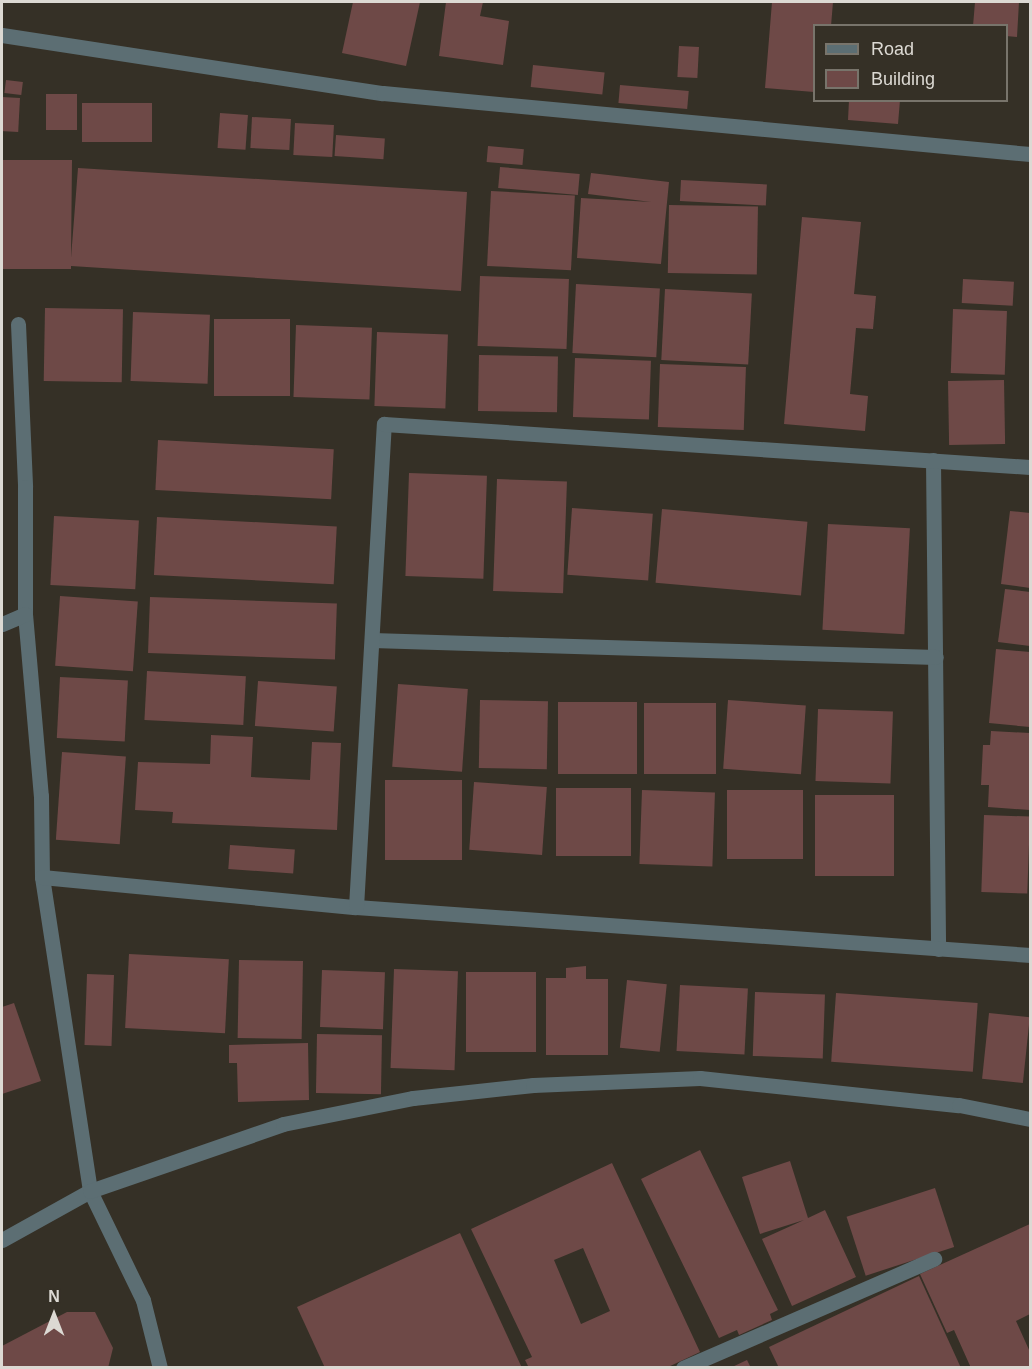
<!DOCTYPE html>
<style>
body{margin:0}
#map{position:relative;width:1032px;height:1369px;overflow:hidden;background:#353026;font-family:Arial,sans-serif}
div>[style]{position:absolute}
[style*='--x']{left:calc(var(--x)*1px);top:calc(var(--y)*1px);width:calc(var(--w)*1px);rotate:calc(var(--a)*1deg)}
.building>*{inset:0;background:#6e4947;transform-origin:0 0}
.minor>*{height:15px;margin:-7.5px;padding:0 7.5px;transform-origin:7.5px;border-radius:7.5px;background:#5c6e73}
span{translate:-50% -50%;white-space:nowrap;text-align:center;line-height:1.15;-webkit-text-stroke:4.5px #353026;paint-order:stroke}
.frame{position:absolute;inset:0;border:3px solid #dcd9d3;pointer-events:none}
.legend{position:absolute;left:813px;top:24px;width:195px;height:78px;box-sizing:border-box;background:#353026;border:2px solid #78746b;margin:0;padding:8px 10px;list-style:none;font-size:18px;color:#dcd9d3}
.legend li{display:flex;align-items:center;gap:12px;height:30px}
.legend b{width:30px;border:2px solid #78746b}
.north{position:absolute;left:24px;top:1285px;width:60px;height:60px;-webkit-text-stroke:4px #353026;paint-order:stroke;rotate:0deg;font-size:16px;font-weight:700;line-height:24px;text-align:center;color:#dcd9d3}
.north::after{content:'';display:block;margin:auto;width:21px;height:27px;background:#dcd9d3;clip-path:polygon(50% 0,100% 100%,50% 72%,0 100%)}
</style>
<div id="map">
<div class="building">
<i style="clip-path:polygon(353px 2px,420px 2px,406px 66px,342px 53px)"></i>
<i style="clip-path:polygon(446px 2px,483px 2px,480px 16px,509px 21px,503px 65px,439px 56px)"></i>
<i style="clip-path:polygon(772px 2px,833px 2px,831px 26px,814px 26px,814px 92px,765px 88px)"></i>
<i style="clip-path:polygon(975px 2px,1019px 2px,1017px 37px,1006px 36px,1006px 26px,973px 26px)"></i>
<i style="left:679px;top:46px;width:20px;height:31px;rotate:3deg"></i>
<i style="left:533px;top:65px;width:72px;height:22px;rotate:6deg"></i>
<i style="left:6px;top:80px;width:17px;height:13px;rotate:7deg"></i>
<i style="left:620px;top:85px;width:69px;height:18px;rotate:5deg"></i>
<i style="left:46px;top:94px;width:31px;height:36px"></i>
<i style="left:2px;top:97px;width:18px;height:34px;rotate:3deg"></i>
<i style="clip-path:polygon(849px 100px,900px 100px,898px 124px,848px 120px)"></i>
<i style="left:82px;top:103px;width:70px;height:39px"></i>
<i style="left:220px;top:113px;width:28px;height:35px;rotate:4deg"></i>
<i style="left:252px;top:117px;width:39px;height:31px;rotate:3deg"></i>
<i style="left:295px;top:123px;width:39px;height:32px;rotate:3deg"></i>
<i style="left:336px;top:135px;width:49px;height:21px;rotate:4deg"></i>
<i style="left:488px;top:146px;width:36px;height:16px;rotate:5deg"></i>
<i style="clip-path:polygon(2px 160px,72px 160px,71px 258px,78px 168px,467px 192px,461px 291px,71px 266px,71px 269px,2px 269px)"></i>
<i style="left:500px;top:167px;width:80px;height:21px;rotate:5deg"></i>
<i style="clip-path:polygon(591px 173px,669px 182px,661px 264px,577px 258px,581px 198px,651px 202px,588px 194px)"></i>
<i style="left:681px;top:180px;width:86px;height:21px;rotate:3deg"></i>
<i style="left:491px;top:191px;width:84px;height:75px;rotate:3deg"></i>
<i style="left:669px;top:205px;width:89px;height:68px;rotate:1deg"></i>
<i style="clip-path:polygon(802px 217px,861px 222px,854px 294px,876px 296px,873px 329px,856px 328px,850px 394px,868px 396px,865px 431px,784px 424px)"></i>
<i style="left:480px;top:276px;width:89px;height:70px;rotate:2deg"></i>
<i style="left:963px;top:279px;width:51px;height:24px;rotate:3deg"></i>
<i style="left:576px;top:284px;width:84px;height:69px;rotate:3deg"></i>
<i style="left:665px;top:289px;width:87px;height:71px;rotate:3deg"></i>
<i style="left:45px;top:308px;width:78px;height:73px;rotate:1deg"></i>
<i style="left:953px;top:309px;width:54px;height:64px;rotate:2deg"></i>
<i style="left:133px;top:312px;width:77px;height:69px;rotate:2deg"></i>
<i style="left:214px;top:319px;width:76px;height:77px"></i>
<i style="left:296px;top:325px;width:76px;height:72px;rotate:2deg"></i>
<i style="left:377px;top:332px;width:71px;height:74px;rotate:2deg"></i>
<i style="left:479px;top:355px;width:79px;height:56px;rotate:1deg"></i>
<i style="left:575px;top:358px;width:76px;height:59px;rotate:2deg"></i>
<i style="left:660px;top:364px;width:86px;height:63px;rotate:2deg"></i>
<i style="left:1004px;top:380px;width:64px;height:56px;rotate:89deg"></i>
<i style="left:158px;top:440px;width:176px;height:50px;rotate:3deg"></i>
<i style="left:409px;top:473px;width:78px;height:103px;rotate:2deg"></i>
<i style="left:497px;top:479px;width:70px;height:112px;rotate:2deg"></i>
<i style="left:572px;top:508px;width:81px;height:67px;rotate:4deg"></i>
<i style="left:662px;top:509px;width:146px;height:74px;rotate:5deg"></i>
<i style="clip-path:polygon(1010px 511px,1030px 513px,1030px 588px,1001px 584px)"></i>
<i style="left:54px;top:516px;width:85px;height:69px;rotate:3deg"></i>
<i style="left:157px;top:517px;width:180px;height:58px;rotate:3deg"></i>
<i style="left:828px;top:524px;width:82px;height:106px;rotate:3deg"></i>
<i style="clip-path:polygon(1005px 589px,1030px 592px,1030px 646px,998px 642px)"></i>
<i style="left:60px;top:596px;width:78px;height:70px;rotate:4deg"></i>
<i style="left:150px;top:597px;width:187px;height:56px;rotate:2deg"></i>
<i style="clip-path:polygon(996px 649px,1030px 652px,1030px 727px,989px 723px)"></i>
<i style="left:147px;top:671px;width:99px;height:49px;rotate:3deg"></i>
<i style="left:60px;top:677px;width:68px;height:61px;rotate:3deg"></i>
<i style="left:258px;top:681px;width:79px;height:45px;rotate:4deg"></i>
<i style="left:398px;top:684px;width:70px;height:83px;rotate:4deg"></i>
<i style="left:480px;top:700px;width:68px;height:68px;rotate:1deg"></i>
<i style="left:728px;top:700px;width:78px;height:69px;rotate:4deg"></i>
<i style="left:558px;top:702px;width:79px;height:72px"></i>
<i style="left:644px;top:703px;width:72px;height:71px"></i>
<i style="left:818px;top:709px;width:75px;height:72px;rotate:2deg"></i>
<i style="clip-path:polygon(991px 731px,1030px 733px,1030px 810px,988px 807px,989px 785px,981px 785px,983px 745px,990px 745px)"></i>
<i style="clip-path:polygon(211px 735px,253px 737px,251px 777px,310px 780px,312px 742px,341px 743px,337px 830px,172px 823px,173px 812px,135px 810px,138px 762px,210px 764px)"></i>
<i style="left:62px;top:752px;width:64px;height:88px;rotate:4deg"></i>
<i style="left:385px;top:780px;width:77px;height:80px"></i>
<i style="left:474px;top:782px;width:73px;height:68px;rotate:4deg"></i>
<i style="left:556px;top:788px;width:75px;height:68px"></i>
<i style="left:642px;top:790px;width:73px;height:74px;rotate:2deg"></i>
<i style="left:727px;top:790px;width:76px;height:69px"></i>
<i style="left:815px;top:795px;width:79px;height:81px"></i>
<i style="left:984px;top:815px;width:46px;height:77px;rotate:2deg"></i>
<i style="left:230px;top:845px;width:65px;height:24px;rotate:4deg"></i>
<i style="left:129px;top:954px;width:100px;height:74px;rotate:3deg"></i>
<i style="left:239px;top:960px;width:64px;height:78px;rotate:1deg"></i>
<i style="clip-path:polygon(586px 966px,586px 979px,608px 979px,608px 1055px,546px 1055px,546px 978px,566px 978px,566px 968px)"></i>
<i style="left:394px;top:969px;width:64px;height:99px;rotate:2deg"></i>
<i style="left:322px;top:970px;width:63px;height:57px;rotate:2deg"></i>
<i style="left:466px;top:972px;width:70px;height:80px"></i>
<i style="left:87px;top:974px;width:27px;height:71px;rotate:2deg"></i>
<i style="left:627px;top:980px;width:40px;height:68px;rotate:6deg"></i>
<i style="left:680px;top:985px;width:68px;height:66px;rotate:3deg"></i>
<i style="left:755px;top:992px;width:70px;height:64px;rotate:2deg"></i>
<i style="left:836px;top:993px;width:142px;height:69px;rotate:4deg"></i>
<i style="clip-path:polygon(14px 1003px,41px 1081px,2px 1094px,2px 1007px)"></i>
<i style="left:989px;top:1013px;width:41px;height:66px;rotate:6deg"></i>
<i style="left:317px;top:1034px;width:65px;height:59px;rotate:1deg"></i>
<i style="clip-path:polygon(308px 1043px,309px 1100px,238px 1102px,237px 1063px,229px 1063px,229px 1045px)"></i>
<i style="clip-path:polygon(700px 1150px,778px 1310px,770px 1314px,772px 1320px,739px 1335px,737px 1330px,719px 1338px,641px 1179px)"></i>
<i style="clip-path:polygon(790px 1161px,808px 1218px,825px 1210px,856px 1277px,792px 1306px,762px 1239px,804px 1220px,760px 1234px,742px 1177px)"></i>
<i style="clip-path:polygon(evenodd,612px 1163px,700px 1352px,666px 1368px,529px 1368px,525px 1360px,532px 1357px,471px 1229px,612px 1163px,583px 1248px,610px 1311px,581px 1324px,554px 1260px,583px 1248px)"></i>
<i style="left:935px;top:1188px;width:62px;height:93px;rotate:72deg"></i>
<i style="clip-path:polygon(1030px 1224px,1030px 1314px,1016px 1321px,1030px 1352px,1030px 1368px,971px 1368px,954px 1330px,947px 1333px,920px 1274px)"></i>
<i style="clip-path:polygon(460px 1233px,522px 1368px,325px 1368px,297px 1307px)"></i>
<i style="clip-path:polygon(919px 1276px,961px 1368px,779px 1368px,769px 1347px)"></i>
<i style="clip-path:polygon(67px 1312px,95px 1312px,113px 1348px,108px 1368px,2px 1368px,2px 1346px)"></i>
<i style="clip-path:polygon(747px 1360px,751px 1368px,730px 1368px)"></i>
</div>
<div class="minor">
<i style="--x:2;--y:35;--w:385;--a:8.7"></i>
<i style="--x:383;--y:93;--w:650;--a:5.39"></i>
<i style="--x:18;--y:324;--w:163;--a:87.5"></i>
<i style="--x:25;--y:487;--w:127;--a:90"></i>
<i style="--x:25;--y:614;--w:183;--a:85"></i>
<i style="--x:41;--y:796;--w:81;--a:89.3"></i>
<i style="--x:42;--y:877;--w:318;--a:81.3"></i>
<i style="--x:90;--y:1191;--w:121;--a:64.1"></i>
<i style="--x:143;--y:1300;--w:70;--a:76"></i>
<i style="--x:933;--y:460;--w:489;--a:89.4"></i>
<i style="--x:2;--y:624;--w:25;--a:-23"></i>
<i style="--x:372;--y:640;--w:564;--a:1.73"></i>
<i style="--x:42;--y:877;--w:315;--a:5.5"></i>
<i style="--x:356;--y:907;--w:676;--a:4.07"></i>
<i style="--x:356;--y:907;--w:484;--a:-86.7"></i>
<i style="--x:384;--y:424;--w:647;--a:3.81"></i>
<i style="--x:2;--y:1240;--w:101;--a:-29.1"></i>
<i style="--x:90;--y:1191;--w:204;--a:-19.1"></i>
<i style="--x:283;--y:1124;--w:133;--a:-11.3"></i>
<i style="--x:413;--y:1098;--w:121;--a:-6.2"></i>
<i style="--x:533;--y:1085;--w:167;--a:-2.4"></i>
<i style="--x:700;--y:1078;--w:260;--a:6"></i>
<i style="--x:959;--y:1105;--w:72;--a:11.2"></i>
<i style="--x:683;--y:1368;--w:274;--a:-23.5"></i>
</div>
<div class="frame"></div>
<ul class="legend">
<li><b style="height:8px;background:#5c6e73"></b>Road</li>
<li><b style="height:16px;background:#6e4947"></b>Building</li>
</ul>
<div class="north">N</div>
</div>
